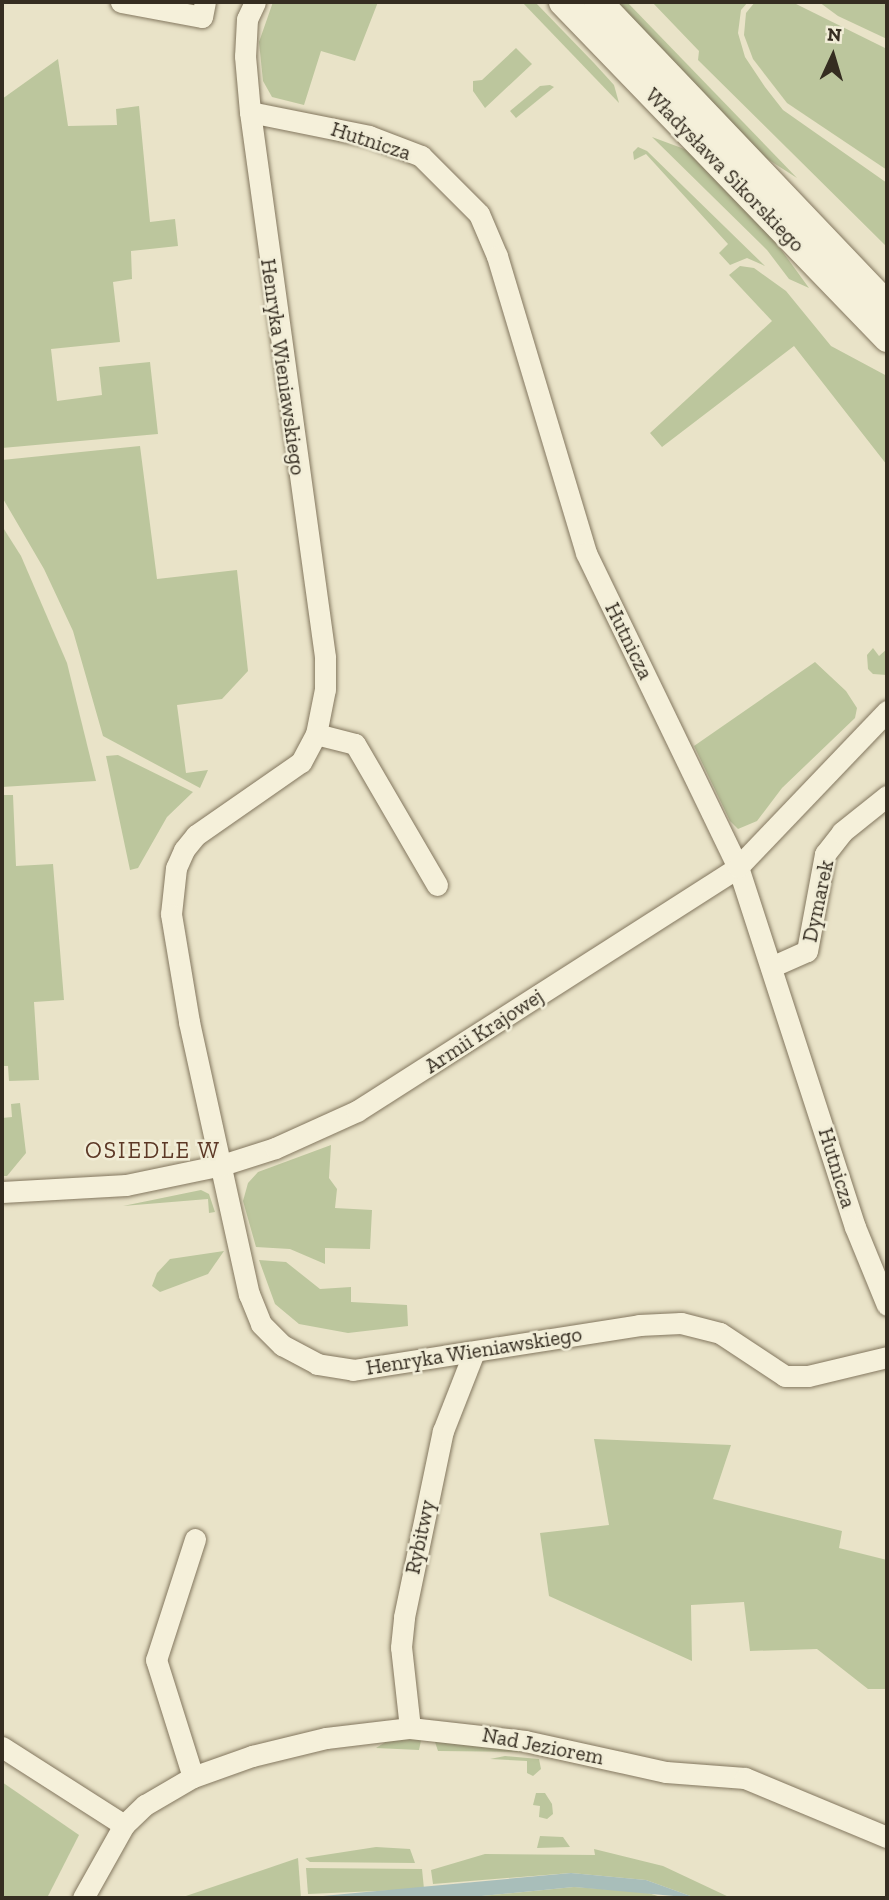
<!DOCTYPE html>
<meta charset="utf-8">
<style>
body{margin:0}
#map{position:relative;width:889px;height:1900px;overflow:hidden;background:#e9e3c8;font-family:"Zilla Slab",serif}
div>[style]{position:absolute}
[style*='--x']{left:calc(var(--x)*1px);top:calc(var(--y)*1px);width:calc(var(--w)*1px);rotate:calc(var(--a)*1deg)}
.green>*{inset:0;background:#bcc69d}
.water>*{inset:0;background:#a8beba}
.roads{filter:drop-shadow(0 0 2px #83775f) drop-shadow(0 0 2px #83775f)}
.street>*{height:21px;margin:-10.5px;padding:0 10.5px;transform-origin:10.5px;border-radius:10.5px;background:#f5f0da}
.secondary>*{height:28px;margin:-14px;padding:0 14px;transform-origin:14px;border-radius:14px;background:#f5f0da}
span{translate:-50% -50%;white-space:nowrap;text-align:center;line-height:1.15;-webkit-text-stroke:5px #f1edd7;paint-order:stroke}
.street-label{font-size:21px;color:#352d21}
.neighbourhood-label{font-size:23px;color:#5c3826;letter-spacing:2px}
.frame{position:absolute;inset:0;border:4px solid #352d21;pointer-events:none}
.north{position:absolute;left:798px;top:21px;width:70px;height:70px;-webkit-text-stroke:5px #f1edd7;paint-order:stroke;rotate:4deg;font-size:19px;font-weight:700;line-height:28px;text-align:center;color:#352d21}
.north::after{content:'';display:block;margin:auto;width:24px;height:32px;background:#352d21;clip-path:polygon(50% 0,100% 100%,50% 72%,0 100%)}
</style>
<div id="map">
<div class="green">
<i style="clip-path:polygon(273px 2px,378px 2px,355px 61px,321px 51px,304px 105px,272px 97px,263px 81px,259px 42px)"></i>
<i style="clip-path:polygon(522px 2px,535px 2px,594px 63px,614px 85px,619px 103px)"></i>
<i style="clip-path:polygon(612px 2px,627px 2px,797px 178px,758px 153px)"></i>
<i style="clip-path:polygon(652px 2px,748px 2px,741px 10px,738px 33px,745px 57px,765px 87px,783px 110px,887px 183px,887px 247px,698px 60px,699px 51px)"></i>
<i style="clip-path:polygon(755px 2px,792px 2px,887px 49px,887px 170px,787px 103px,753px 59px,744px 35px,746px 13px)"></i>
<i style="clip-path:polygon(819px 2px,887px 2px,887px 39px,838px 16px)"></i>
<i style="clip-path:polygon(516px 48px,532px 64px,485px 108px,473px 91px,473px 81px,482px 80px)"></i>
<i style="clip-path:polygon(58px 59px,68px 126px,117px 125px,116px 109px,139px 106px,150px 222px,175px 219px,178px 246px,131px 251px,132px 279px,113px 282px,120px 342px,51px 349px,57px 401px,102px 395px,99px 367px,150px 362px,158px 434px,2px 448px,2px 99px)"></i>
<i style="clip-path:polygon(550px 85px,554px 87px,516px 118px,510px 111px,540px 86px)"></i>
<i style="clip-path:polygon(652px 137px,687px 150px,769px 233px,809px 288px,789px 279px,767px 250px)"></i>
<i style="clip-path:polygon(638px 147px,647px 151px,765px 266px,747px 258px,730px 265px,719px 253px,728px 244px,646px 154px,634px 160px,633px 152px)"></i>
<i style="clip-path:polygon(740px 266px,754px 268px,786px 291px,831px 346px,887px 376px,887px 465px,794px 346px,662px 447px,650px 433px,772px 321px,729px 275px)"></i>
<i style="clip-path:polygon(140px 446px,157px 579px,237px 570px,248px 671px,222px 699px,177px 705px,186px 773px,208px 770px,200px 788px,103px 736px,73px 631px,44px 569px,2px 497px,2px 460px)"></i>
<i style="clip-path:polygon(2px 526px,21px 556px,67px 663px,96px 781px,2px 787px)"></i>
<i style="clip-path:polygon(873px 648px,879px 656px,887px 649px,887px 675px,873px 674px,868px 669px,867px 655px)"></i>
<i style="clip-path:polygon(815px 662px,846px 691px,857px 708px,855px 718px,782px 788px,757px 821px,738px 829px,730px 821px,694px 746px)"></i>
<i style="clip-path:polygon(118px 755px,193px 792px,167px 817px,138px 868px,130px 870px,106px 756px)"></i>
<i style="clip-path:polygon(2px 795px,13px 795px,16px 866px,53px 864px,64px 1000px,34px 1002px,39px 1080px,9px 1081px,8px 1066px,2px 1066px)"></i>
<i style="clip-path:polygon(20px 1103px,26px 1153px,7px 1176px,2px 1176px,2px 1118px,12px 1117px,11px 1104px)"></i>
<i style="clip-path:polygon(331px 1145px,329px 1178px,337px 1189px,335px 1208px,372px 1210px,370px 1249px,325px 1248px,325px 1264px,290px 1249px,256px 1247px,243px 1201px,248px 1183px,258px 1172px)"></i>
<i style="clip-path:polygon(201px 1190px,209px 1194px,215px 1212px,209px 1213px,208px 1199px,123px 1206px)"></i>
<i style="clip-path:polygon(224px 1251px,208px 1274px,160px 1292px,152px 1286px,157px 1273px,170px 1259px)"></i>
<i style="clip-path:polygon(259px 1260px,286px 1262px,320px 1289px,351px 1287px,351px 1302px,407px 1305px,408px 1326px,348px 1333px,299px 1324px,275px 1304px)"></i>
<i style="clip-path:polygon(594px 1439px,731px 1445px,713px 1499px,842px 1531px,839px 1548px,887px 1560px,887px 1689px,868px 1689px,817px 1649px,750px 1651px,744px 1602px,691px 1605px,692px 1661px,549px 1596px,540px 1533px,609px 1525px)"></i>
<i style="clip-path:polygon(422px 1736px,419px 1750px,376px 1748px,390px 1739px)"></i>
<i style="clip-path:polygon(433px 1736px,534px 1752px,438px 1751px)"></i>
<i style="clip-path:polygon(505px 1756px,539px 1759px,541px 1769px,533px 1776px,527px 1773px,527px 1761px,490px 1759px)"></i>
<i style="clip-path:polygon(2px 1782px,79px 1835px,47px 1898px,2px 1898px)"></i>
<i style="clip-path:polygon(536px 1793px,545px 1793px,552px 1804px,553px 1814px,547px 1819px,539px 1817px,540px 1806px,533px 1805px)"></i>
<i style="clip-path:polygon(540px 1836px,563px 1837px,570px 1847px,537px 1848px)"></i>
<i style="clip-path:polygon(376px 1847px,410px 1849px,415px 1863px,310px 1862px,305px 1858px)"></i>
<i style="clip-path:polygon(594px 1849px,663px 1866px,731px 1898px,696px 1898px,646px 1880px,571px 1873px,433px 1884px,431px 1870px,485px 1854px,595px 1855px)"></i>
<i style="clip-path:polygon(298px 1858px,301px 1898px,180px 1898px)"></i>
<i style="clip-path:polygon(306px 1868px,422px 1869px,424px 1889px,308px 1894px)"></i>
<i style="clip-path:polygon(574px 1887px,645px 1892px,664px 1898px,461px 1898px)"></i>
</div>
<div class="water">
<i style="clip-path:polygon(571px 1873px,646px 1880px,696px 1898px,574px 1887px,461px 1898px,301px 1898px)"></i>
</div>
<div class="roads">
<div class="street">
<i style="--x:121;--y:2;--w:82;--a:10.5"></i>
<i style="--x:202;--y:17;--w:15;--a:-79"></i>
<i style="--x:255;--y:2;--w:19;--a:115"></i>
<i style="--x:247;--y:19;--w:37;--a:93"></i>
<i style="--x:245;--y:56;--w:56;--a:84.9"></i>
<i style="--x:250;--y:112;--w:550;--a:82.16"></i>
<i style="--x:325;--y:657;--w:32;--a:90"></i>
<i style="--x:325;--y:689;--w:46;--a:101.3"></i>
<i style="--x:316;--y:734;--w:32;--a:118"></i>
<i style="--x:301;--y:762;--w:128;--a:145.2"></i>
<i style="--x:196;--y:835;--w:19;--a:129"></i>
<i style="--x:184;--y:850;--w:20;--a:114"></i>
<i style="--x:176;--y:868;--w:46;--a:96.2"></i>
<i style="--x:171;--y:914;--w:109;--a:80.5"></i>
<i style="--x:189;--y:1022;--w:279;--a:77.6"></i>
<i style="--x:249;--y:1294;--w:32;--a:68"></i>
<i style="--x:261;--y:1324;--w:30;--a:45"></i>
<i style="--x:282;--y:1345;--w:40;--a:28"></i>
<i style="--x:317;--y:1364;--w:36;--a:9"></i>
<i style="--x:353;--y:1370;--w:290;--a:-8.9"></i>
<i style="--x:639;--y:1325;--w:42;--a:-2.7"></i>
<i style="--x:681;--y:1323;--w:40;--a:14.4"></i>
<i style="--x:720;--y:1333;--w:78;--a:33.5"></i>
<i style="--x:785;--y:1376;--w:23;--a:0"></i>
<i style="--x:808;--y:1376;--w:81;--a:-13.5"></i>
<i style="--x:250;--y:112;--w:121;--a:11.4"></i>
<i style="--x:369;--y:136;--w:56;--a:21"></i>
<i style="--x:421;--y:156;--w:82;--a:45"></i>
<i style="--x:479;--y:214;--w:46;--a:66.8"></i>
<i style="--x:497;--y:256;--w:310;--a:73.3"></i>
<i style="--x:586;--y:553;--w:349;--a:64.2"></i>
<i style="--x:738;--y:867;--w:379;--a:72"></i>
<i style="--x:855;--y:1227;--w:84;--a:67.7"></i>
<i style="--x:316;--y:734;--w:40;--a:14.4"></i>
<i style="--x:355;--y:744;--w:163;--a:59.8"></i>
<i style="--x:771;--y:967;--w:39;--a:-24"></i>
<i style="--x:807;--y:951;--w:99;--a:-79.5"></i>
<i style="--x:825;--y:854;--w:28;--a:-52"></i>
<i style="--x:842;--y:832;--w:58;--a:-38.7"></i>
<i style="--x:2;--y:1192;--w:124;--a:-3.2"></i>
<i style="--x:126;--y:1185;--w:98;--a:-11.8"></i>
<i style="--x:222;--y:1165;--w:56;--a:-17.8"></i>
<i style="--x:275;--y:1148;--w:90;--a:-24.3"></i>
<i style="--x:357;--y:1111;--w:452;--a:-32.6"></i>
<i style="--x:738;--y:867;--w:216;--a:-46.3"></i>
<i style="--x:410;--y:1728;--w:81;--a:-96.3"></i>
<i style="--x:401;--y:1647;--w:30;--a:-84"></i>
<i style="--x:404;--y:1617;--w:190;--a:-78.2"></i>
<i style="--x:443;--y:1431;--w:85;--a:-68.6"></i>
<i style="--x:2;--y:1747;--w:145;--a:32.6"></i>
<i style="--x:193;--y:1777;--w:123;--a:-107.5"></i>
<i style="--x:156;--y:1660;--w:127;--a:-72.1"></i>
<i style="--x:83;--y:1898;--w:84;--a:-60.7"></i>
<i style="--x:124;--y:1825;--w:29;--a:-44"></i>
<i style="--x:145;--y:1805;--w:56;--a:-30.3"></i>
<i style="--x:193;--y:1777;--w:63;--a:-19.6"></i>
<i style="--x:252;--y:1756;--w:76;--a:-13.7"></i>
<i style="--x:326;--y:1738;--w:85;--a:-6.8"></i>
<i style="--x:410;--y:1728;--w:116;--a:6.4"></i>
<i style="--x:525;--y:1741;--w:144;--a:12.4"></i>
<i style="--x:666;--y:1772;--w:79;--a:4.3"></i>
<i style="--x:745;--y:1778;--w:154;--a:22.6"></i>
</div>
<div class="secondary">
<i style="--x:563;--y:2;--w:467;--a:46"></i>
<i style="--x:598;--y:2;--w:419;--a:46.4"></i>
</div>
</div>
<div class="street-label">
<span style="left:371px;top:141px;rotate:18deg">Hutnicza</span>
<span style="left:725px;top:170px;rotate:46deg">Władysława Sikorskiego</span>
<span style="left:283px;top:367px;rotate:82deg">Henryka Wieniawskiego</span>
<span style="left:629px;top:641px;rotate:64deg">Hutnicza</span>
<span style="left:818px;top:901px;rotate:-78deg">Dymarek</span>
<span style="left:484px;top:1031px;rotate:-33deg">Armii Krajowej</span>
<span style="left:837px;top:1168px;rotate:73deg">Hutnicza</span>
<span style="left:474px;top:1351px;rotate:-9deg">Henryka Wieniawskiego</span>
<span style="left:420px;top:1537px;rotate:-78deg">Rybitwy</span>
<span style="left:543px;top:1746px;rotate:11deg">Nad Jeziorem</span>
</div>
<div class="neighbourhood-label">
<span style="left:153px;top:1150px">OSIEDLE W</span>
</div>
<div class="frame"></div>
<div class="north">N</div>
</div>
